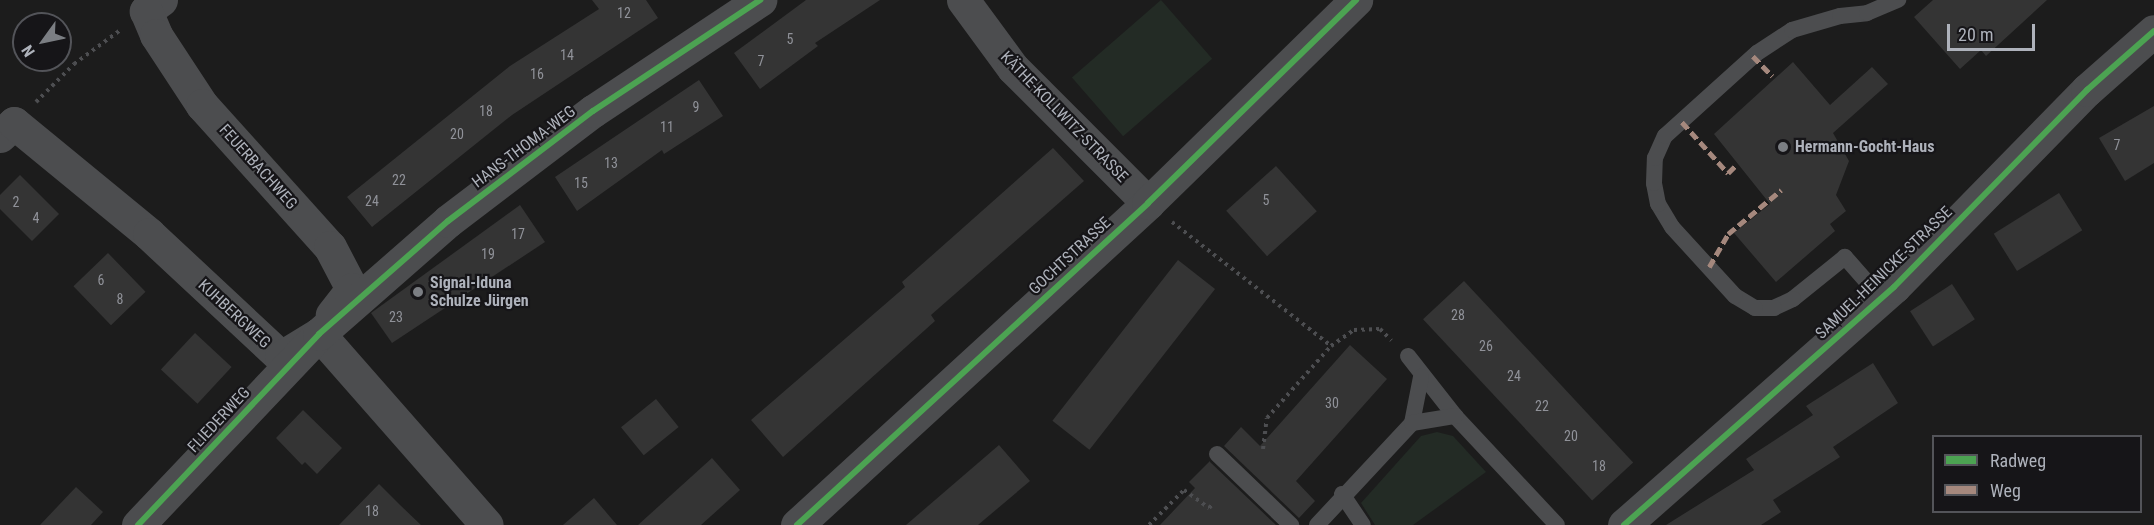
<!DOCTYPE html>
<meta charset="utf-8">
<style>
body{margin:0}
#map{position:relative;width:2154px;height:525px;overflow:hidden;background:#1c1c1c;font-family:"Roboto Condensed",sans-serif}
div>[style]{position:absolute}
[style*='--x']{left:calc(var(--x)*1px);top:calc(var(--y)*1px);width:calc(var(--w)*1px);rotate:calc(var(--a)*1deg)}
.green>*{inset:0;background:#232b25;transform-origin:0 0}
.building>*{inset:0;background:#343434;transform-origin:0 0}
.path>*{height:4px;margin-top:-2px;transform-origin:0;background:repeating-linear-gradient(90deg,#4d4e51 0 3px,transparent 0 7.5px)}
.lane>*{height:16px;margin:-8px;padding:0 8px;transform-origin:8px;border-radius:8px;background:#4c4d4f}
.street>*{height:33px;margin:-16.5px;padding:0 16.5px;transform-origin:16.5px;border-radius:16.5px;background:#4c4d4f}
.quiet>*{height:4.5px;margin-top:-2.25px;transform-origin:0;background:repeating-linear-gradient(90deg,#a5887d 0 9px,transparent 0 13.5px)}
.cycleway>*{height:6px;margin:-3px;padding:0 3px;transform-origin:3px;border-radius:3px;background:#4ca352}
.dots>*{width:16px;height:16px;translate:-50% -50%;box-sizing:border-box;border:3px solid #161518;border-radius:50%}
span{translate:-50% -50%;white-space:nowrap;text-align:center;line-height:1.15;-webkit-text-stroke:4.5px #161518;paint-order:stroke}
.number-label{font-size:14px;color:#909299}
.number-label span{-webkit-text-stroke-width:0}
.street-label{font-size:16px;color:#aeb2bb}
.poi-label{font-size:16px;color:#aeb2bb;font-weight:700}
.left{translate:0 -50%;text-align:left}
.legend{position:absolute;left:1932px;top:435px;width:210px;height:78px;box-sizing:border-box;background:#161518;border:2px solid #535459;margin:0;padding:8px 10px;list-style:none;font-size:18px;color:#aeb2bb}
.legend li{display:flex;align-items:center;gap:12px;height:30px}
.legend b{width:30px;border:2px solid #535459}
.north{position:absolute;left:12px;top:12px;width:60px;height:60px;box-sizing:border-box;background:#161518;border:2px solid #535459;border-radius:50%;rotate:237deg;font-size:16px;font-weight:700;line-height:24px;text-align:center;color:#aeb2bb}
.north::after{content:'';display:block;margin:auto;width:21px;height:27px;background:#7b7e83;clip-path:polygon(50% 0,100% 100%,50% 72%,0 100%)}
.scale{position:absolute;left:1947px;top:24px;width:88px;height:27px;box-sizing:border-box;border:3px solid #aeb2bb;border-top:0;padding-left:8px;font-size:18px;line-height:21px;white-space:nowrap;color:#aeb2bb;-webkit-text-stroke:4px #161518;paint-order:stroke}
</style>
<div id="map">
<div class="green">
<i style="left:1161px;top:0;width:78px;height:118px;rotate:49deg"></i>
<i style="clip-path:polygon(1437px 432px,1453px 436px,1486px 472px,1413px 525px,1375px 525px,1361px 503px,1421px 436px)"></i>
</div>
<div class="building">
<i style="clip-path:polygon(592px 0,646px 0,658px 18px,512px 115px,372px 227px,347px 197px,510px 66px,599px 9px)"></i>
<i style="clip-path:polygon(806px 0,880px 0,815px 43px,818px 46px,760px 89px,734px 53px)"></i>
<i style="clip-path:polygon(1933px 0,2047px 0,1986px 56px,1981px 50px,1960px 69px,1914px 17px)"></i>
<i style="clip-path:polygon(1793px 62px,1830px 105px,1872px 67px,1888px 84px,1833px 133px,1849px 161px,1836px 195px,1846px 211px,1830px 224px,1835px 231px,1776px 282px,1734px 233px,1770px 204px,1714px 134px)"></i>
<i style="clip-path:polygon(699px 80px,723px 116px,664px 154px,662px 150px,577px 211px,555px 177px)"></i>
<i style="clip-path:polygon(2154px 106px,2154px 163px,2125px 181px,2099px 138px)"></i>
<i style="clip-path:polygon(1053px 148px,1084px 181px,931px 315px,935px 321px,783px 457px,751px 420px,905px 287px,902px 282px)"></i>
<i style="left:1276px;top:166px;width:61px;height:67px;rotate:48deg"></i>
<i style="clip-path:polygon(20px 175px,59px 214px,32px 241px,0 209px,0 195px)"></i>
<i style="left:2059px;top:193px;width:44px;height:77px;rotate:58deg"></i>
<i style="clip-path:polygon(520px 205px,545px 242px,392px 343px,371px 313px)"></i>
<i style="left:108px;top:253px;width:54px;height:48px;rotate:46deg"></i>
<i style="left:1178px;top:260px;width:47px;height:204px;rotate:38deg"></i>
<i style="left:1464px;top:281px;width:248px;height:56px;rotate:47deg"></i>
<i style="left:1952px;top:284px;width:42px;height:50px;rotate:57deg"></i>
<i style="left:195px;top:333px;width:50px;height:50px;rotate:43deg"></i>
<i style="clip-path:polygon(1350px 345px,1387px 379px,1296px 481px,1315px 501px,1299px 518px,1224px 446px,1241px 427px,1260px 446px)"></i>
<i style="clip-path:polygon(1873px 363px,1898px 403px,1833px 447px,1840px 457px,1773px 500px,1781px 512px,1761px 525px,1666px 525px,1754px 470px,1746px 459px,1813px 415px,1806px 406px)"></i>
<i style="left:656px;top:399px;width:36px;height:45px;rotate:51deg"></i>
<i style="clip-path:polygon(303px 410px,342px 448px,317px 474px,305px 462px,302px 465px,276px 438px)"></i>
<i style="clip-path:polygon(999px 445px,1030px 481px,978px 525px,906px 525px)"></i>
<i style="clip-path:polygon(712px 458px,740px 490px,701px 525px,638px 525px)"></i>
<i style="clip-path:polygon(1210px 461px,1210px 462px,1276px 525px,1160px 525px,1195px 488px,1189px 482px)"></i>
<i style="clip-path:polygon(379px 484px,399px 504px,421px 525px,339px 525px)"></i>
<i style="clip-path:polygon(76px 487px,103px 512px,91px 525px,40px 525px)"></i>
<i style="clip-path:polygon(594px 498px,617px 525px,563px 525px)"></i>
</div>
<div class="path">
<i style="--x:36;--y:102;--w:54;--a:-45"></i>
<i style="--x:74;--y:64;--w:59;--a:-36.1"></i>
<i style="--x:1172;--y:222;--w:202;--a:37.9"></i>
<i style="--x:1331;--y:346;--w:28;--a:-35"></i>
<i style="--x:1354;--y:330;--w:26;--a:-2"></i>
<i style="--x:1380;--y:329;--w:16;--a:45"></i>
<i style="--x:1263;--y:449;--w:31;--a:-83"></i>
<i style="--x:1267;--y:418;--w:96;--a:-48.4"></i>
<i style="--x:1149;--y:525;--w:49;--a:-45"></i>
<i style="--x:1184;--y:490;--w:31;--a:36"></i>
<i style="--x:1209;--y:508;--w:4;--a:-45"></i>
</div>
<div class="lane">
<i style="--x:1881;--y:298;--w:55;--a:-131.3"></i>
<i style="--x:1845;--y:257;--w:67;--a:141.1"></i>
<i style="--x:1793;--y:299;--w:21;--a:155"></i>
<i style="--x:1774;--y:308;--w:19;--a:180"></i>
<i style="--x:1755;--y:308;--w:23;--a:-149"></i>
<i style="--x:1735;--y:296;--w:93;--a:-132.4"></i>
<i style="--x:1672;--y:227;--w:27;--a:-121"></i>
<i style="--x:1658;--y:204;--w:21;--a:-101"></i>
<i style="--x:1654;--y:183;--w:25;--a:-88"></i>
<i style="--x:1655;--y:158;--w:24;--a:-66"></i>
<i style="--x:1665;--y:136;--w:124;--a:-42.1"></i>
<i style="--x:1757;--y:53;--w:42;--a:-33.3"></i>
<i style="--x:1792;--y:30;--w:50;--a:-16.3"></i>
<i style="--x:1840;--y:16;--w:27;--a:-6"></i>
<i style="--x:1867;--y:13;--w:34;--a:-23"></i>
<i style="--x:1408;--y:356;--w:76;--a:51.9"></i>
<i style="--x:1455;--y:416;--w:149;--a:46.9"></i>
<i style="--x:1412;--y:423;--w:47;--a:-78.9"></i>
<i style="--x:1217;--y:454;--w:103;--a:43.8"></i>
<i style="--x:1342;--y:494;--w:37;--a:56"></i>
<i style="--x:1317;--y:525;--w:139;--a:-47"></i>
<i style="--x:1412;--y:423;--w:44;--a:-9.2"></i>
</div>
<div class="street">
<i style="--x:161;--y:0;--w:19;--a:144"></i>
<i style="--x:146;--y:11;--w:26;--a:67"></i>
<i style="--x:156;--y:35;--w:84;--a:56.7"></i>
<i style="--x:202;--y:105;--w:191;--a:48"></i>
<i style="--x:330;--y:247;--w:47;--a:62.4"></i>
<i style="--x:352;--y:289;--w:33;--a:128"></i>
<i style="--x:963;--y:0;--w:84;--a:53.7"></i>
<i style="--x:1013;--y:68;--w:191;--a:45"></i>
<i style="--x:0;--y:136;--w:19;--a:-43"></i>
<i style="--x:14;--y:123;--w:175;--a:39.4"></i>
<i style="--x:149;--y:234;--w:180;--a:43"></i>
<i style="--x:281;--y:357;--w:44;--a:-31.2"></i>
<i style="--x:319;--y:334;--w:254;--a:48.7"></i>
<i style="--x:138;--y:525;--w:263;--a:-46.5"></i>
<i style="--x:319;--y:334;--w:171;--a:-41.2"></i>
<i style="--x:448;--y:221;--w:182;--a:-37.2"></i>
<i style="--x:593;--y:111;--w:201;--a:-33.6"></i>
<i style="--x:797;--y:525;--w:476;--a:-42.5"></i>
<i style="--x:1148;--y:203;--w:291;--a:-44.3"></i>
<i style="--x:1624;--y:525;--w:360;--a:-41.4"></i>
<i style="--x:1894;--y:287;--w:276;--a:-45.6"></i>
<i style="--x:2087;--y:90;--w:89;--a:-41.4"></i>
</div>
<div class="quiet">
<i style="--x:1753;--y:56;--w:28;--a:46"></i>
<i style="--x:1682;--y:122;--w:69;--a:48"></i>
<i style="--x:1728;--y:173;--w:11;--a:-45"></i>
<i style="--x:1709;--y:267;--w:38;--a:-60"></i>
<i style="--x:1728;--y:234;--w:69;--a:-39.7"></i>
</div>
<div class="cycleway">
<i style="--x:138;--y:525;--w:263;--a:-46.5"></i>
<i style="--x:319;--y:334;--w:171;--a:-41.2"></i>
<i style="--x:448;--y:221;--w:182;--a:-37.2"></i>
<i style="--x:593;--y:111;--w:201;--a:-33.6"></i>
<i style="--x:797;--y:525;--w:476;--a:-42.5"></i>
<i style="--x:1148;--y:203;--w:291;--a:-44.3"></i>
<i style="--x:1624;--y:525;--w:360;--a:-41.4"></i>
<i style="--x:1894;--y:287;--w:276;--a:-45.6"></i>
<i style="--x:2087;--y:90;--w:89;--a:-41.4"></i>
</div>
<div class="dots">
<i style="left:1783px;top:147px;background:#7b7e83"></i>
<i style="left:418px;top:292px;background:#7b7e83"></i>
</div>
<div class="number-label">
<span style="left:624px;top:13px">12</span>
<span style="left:790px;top:39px">5</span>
<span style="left:567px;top:55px">14</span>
<span style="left:761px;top:61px">7</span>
<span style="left:537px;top:74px">16</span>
<span style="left:696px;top:107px">9</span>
<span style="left:486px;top:111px">18</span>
<span style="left:667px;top:127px">11</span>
<span style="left:457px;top:134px">20</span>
<span style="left:2117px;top:145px">7</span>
<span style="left:611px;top:163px">13</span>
<span style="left:399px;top:180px">22</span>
<span style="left:581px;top:183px">15</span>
<span style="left:1266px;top:200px">5</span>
<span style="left:372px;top:201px">24</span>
<span style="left:16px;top:202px">2</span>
<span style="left:36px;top:218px">4</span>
<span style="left:518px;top:234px">17</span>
<span style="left:488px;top:254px">19</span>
<span style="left:101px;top:280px">6</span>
<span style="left:120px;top:299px">8</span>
<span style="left:1458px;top:315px">28</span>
<span style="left:396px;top:317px">23</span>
<span style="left:1486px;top:346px">26</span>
<span style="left:1514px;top:376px">24</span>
<span style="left:1332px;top:403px">30</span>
<span style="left:1542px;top:406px">22</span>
<span style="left:1571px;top:436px">20</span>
<span style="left:1599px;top:466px">18</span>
<span style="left:372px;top:511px">18</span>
</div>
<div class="street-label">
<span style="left:1064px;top:117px;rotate:46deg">KÄTHE-KOLLWITZ-STRASSE</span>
<span style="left:524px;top:147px;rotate:-37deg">HANS-THOMA-WEG</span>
<span style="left:258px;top:167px;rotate:48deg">FEUERBACHWEG</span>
<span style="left:1070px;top:256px;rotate:-43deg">GOCHTSTRASSE</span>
<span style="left:1884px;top:273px;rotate:-44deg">SAMUEL-HEINICKE-STRASSE</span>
<span style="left:234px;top:314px;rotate:43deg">KUHBERGWEG</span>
<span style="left:219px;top:420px;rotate:-47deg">FLIEDERWEG</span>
</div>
<div class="poi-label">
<span class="left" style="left:1795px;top:147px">Hermann-Gocht-Haus</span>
<span class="left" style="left:430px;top:292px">Signal-Iduna<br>Schulze Jürgen</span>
</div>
<ul class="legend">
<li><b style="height:8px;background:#4ca352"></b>Radweg</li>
<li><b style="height:8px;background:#a5887d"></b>Weg</li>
</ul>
<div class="north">N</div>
<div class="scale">20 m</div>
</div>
